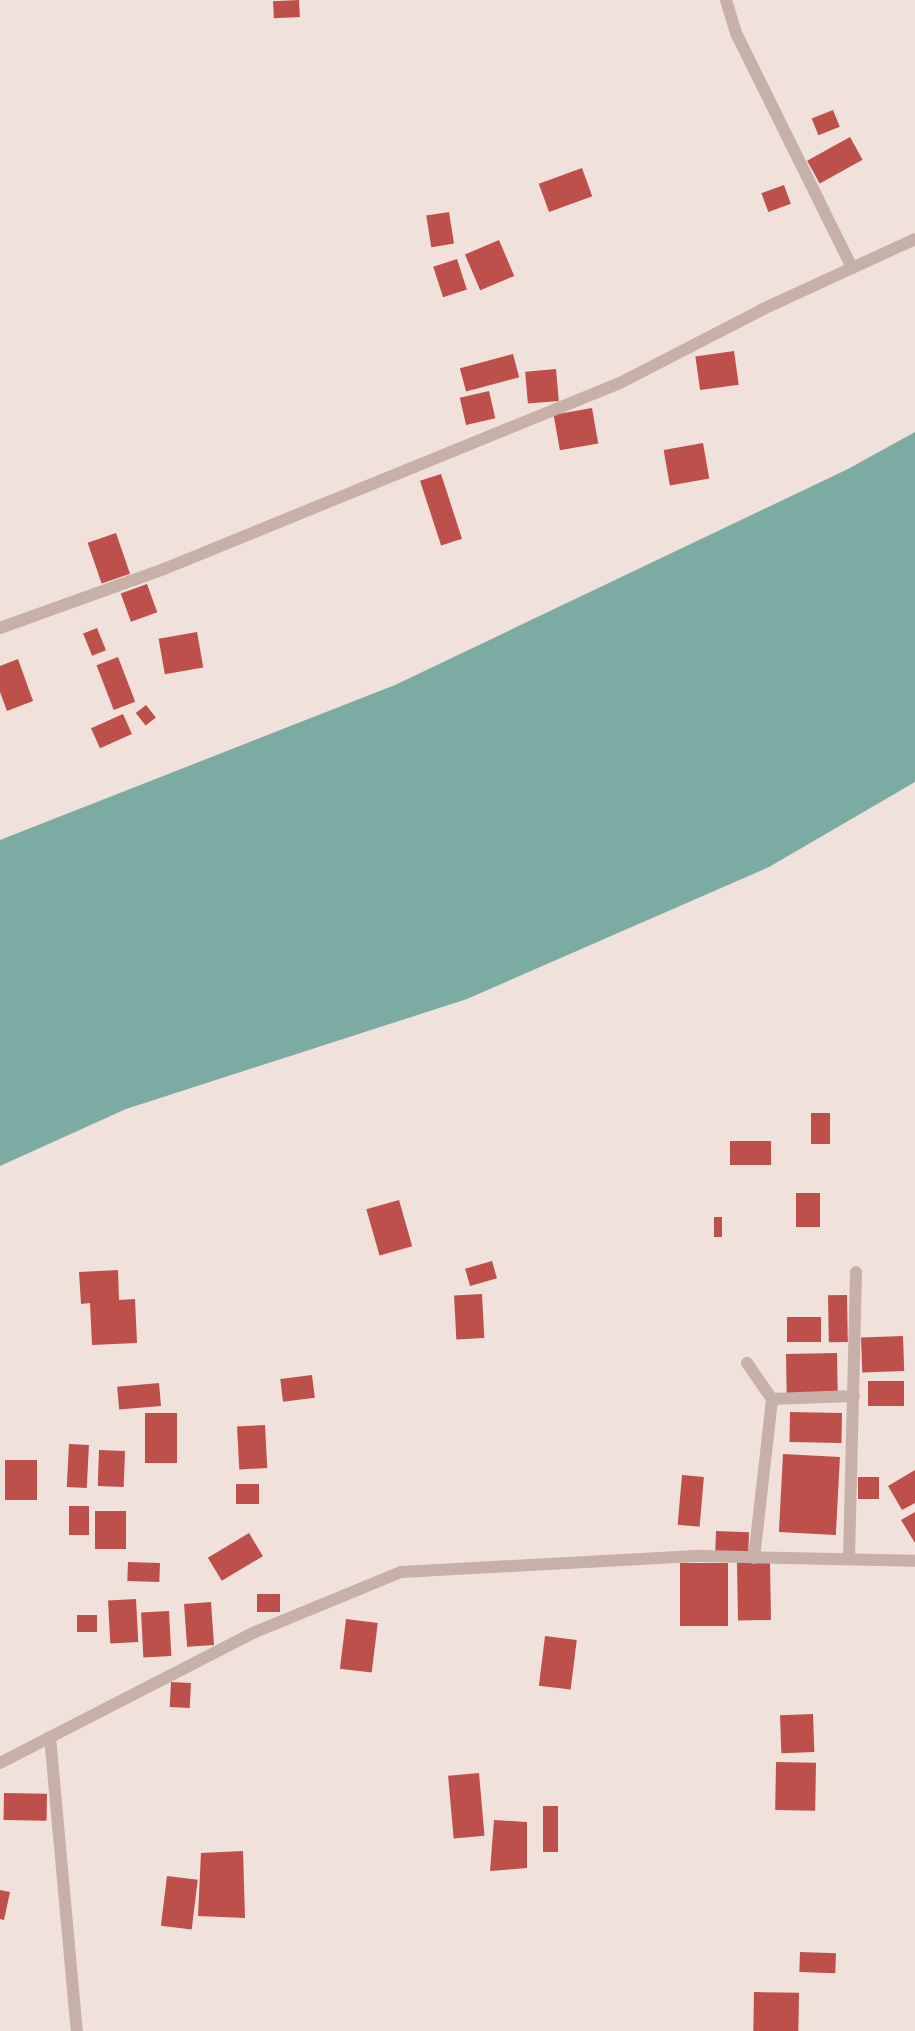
<!DOCTYPE html>
<style>
body{margin:0}
#map{position:relative;width:915px;height:2031px;overflow:hidden;background:#f0e2db;font-family:"Noto Sans",sans-serif}
div>[style]{position:absolute}
[style*='--x']{left:calc(var(--x)*1px);top:calc(var(--y)*1px);width:calc(var(--w)*1px);rotate:calc(var(--a)*1deg)}
.water>*{inset:0;background:#7caba3}
.building>*{inset:0;background:#bd504b;transform-origin:0 0}
.minor>*{height:12px;margin:-6px;padding:0 6px;transform-origin:6px;border-radius:6px;background:#c7b0a8}
span{translate:-50% -50%;white-space:nowrap;text-align:center;line-height:1.15;-webkit-text-stroke:5px #f8ede7;paint-order:stroke}
</style>
<div id="map">
<div class="water">
<i style="clip-path:polygon(915px 432px,915px 782px,769px 867px,467px 999px,126px 1109px,0 1166px,0 840px,395px 685px,848px 469px)"></i>
</div>
<div class="building">
<i style="left:299px;top:0;width:17px;height:26px;rotate:87deg"></i>
<i style="left:833px;top:110px;width:18px;height:23px;rotate:68deg"></i>
<i style="left:850px;top:137px;width:26px;height:49px;rotate:61deg"></i>
<i style="left:582px;top:168px;width:30px;height:46px;rotate:70deg"></i>
<i style="left:784px;top:185px;width:20px;height:24px;rotate:70deg"></i>
<i style="left:449px;top:212px;width:32px;height:23px;rotate:81deg"></i>
<i style="left:499px;top:240px;width:39px;height:37px;rotate:67deg"></i>
<i style="left:457px;top:259px;width:32px;height:25px;rotate:72deg"></i>
<i style="left:734px;top:351px;width:34px;height:39px;rotate:82deg"></i>
<i style="left:513px;top:354px;width:24px;height:55px;rotate:75deg"></i>
<i style="left:556px;top:369px;width:32px;height:31px;rotate:85deg"></i>
<i style="left:489px;top:391px;width:28px;height:30px;rotate:77deg"></i>
<i style="left:592px;top:408px;width:36px;height:39px;rotate:80deg"></i>
<i style="left:703px;top:443px;width:36px;height:40px;rotate:80deg"></i>
<i style="left:441px;top:474px;width:68px;height:22px;rotate:72deg"></i>
<i style="left:116px;top:533px;width:43px;height:30px;rotate:71deg"></i>
<i style="left:147px;top:584px;width:30px;height:28px;rotate:70deg"></i>
<i style="left:97px;top:628px;width:24px;height:15px;rotate:68deg"></i>
<i style="left:197px;top:632px;width:36px;height:39px;rotate:80deg"></i>
<i style="left:118px;top:657px;width:48px;height:23px;rotate:69deg"></i>
<i style="clip-path:polygon(18px 659px,33px 701px,7px 711px,0 692px,0 666px)"></i>
<i style="left:146px;top:705px;width:16px;height:13px;rotate:52deg"></i>
<i style="left:123px;top:714px;width:22px;height:35px;rotate:66deg"></i>
<i style="left:811px;top:1113px;width:19px;height:31px"></i>
<i style="left:771px;top:1141px;width:24px;height:41px;rotate:90deg"></i>
<i style="left:796px;top:1193px;width:24px;height:34px"></i>
<i style="left:399px;top:1200px;width:48px;height:34px;rotate:74deg"></i>
<i style="left:714px;top:1217px;width:8px;height:20px"></i>
<i style="left:492px;top:1261px;width:18px;height:28px;rotate:74deg"></i>
<i style="clip-path:polygon(118px 1270px,119px 1300px,135px 1299px,137px 1343px,92px 1345px,90px 1303px,81px 1304px,79px 1272px)"></i>
<i style="left:482px;top:1294px;width:44px;height:28px;rotate:87deg"></i>
<i style="left:847px;top:1295px;width:47px;height:19px;rotate:89deg"></i>
<i style="left:787px;top:1317px;width:34px;height:25px"></i>
<i style="left:903px;top:1336px;width:35px;height:42px;rotate:88deg"></i>
<i style="left:837px;top:1353px;width:48px;height:51px;rotate:89deg"></i>
<i style="left:312px;top:1375px;width:23px;height:32px;rotate:83deg"></i>
<i style="left:904px;top:1381px;width:25px;height:36px;rotate:90deg"></i>
<i style="left:159px;top:1383px;width:23px;height:42px;rotate:85deg"></i>
<i style="left:790px;top:1412px;width:52px;height:30px;rotate:1deg"></i>
<i style="left:145px;top:1413px;width:32px;height:50px"></i>
<i style="left:265px;top:1425px;width:43px;height:28px;rotate:87deg"></i>
<i style="left:69px;top:1444px;width:20px;height:43px;rotate:3deg"></i>
<i style="left:99px;top:1450px;width:26px;height:36px;rotate:2deg"></i>
<i style="left:783px;top:1454px;width:57px;height:78px;rotate:3deg"></i>
<i style="left:5px;top:1460px;width:32px;height:40px"></i>
<i style="clip-path:polygon(915px 1470px,915px 1503px,902px 1510px,888px 1486px)"></i>
<i style="left:682px;top:1475px;width:22px;height:50px;rotate:5deg"></i>
<i style="left:858px;top:1477px;width:21px;height:22px"></i>
<i style="left:259px;top:1484px;width:20px;height:23px;rotate:90deg"></i>
<i style="left:69px;top:1506px;width:20px;height:29px"></i>
<i style="left:95px;top:1511px;width:31px;height:38px"></i>
<i style="clip-path:polygon(915px 1512px,915px 1543px,901px 1520px)"></i>
<i style="left:716px;top:1531px;width:33px;height:21px;rotate:2deg"></i>
<i style="left:249px;top:1533px;width:27px;height:48px;rotate:59deg"></i>
<i style="left:128px;top:1562px;width:32px;height:19px;rotate:2deg"></i>
<i style="left:770px;top:1562px;width:58px;height:33px;rotate:89deg"></i>
<i style="left:680px;top:1563px;width:48px;height:63px"></i>
<i style="left:280px;top:1594px;width:18px;height:23px;rotate:90deg"></i>
<i style="left:136px;top:1599px;width:43px;height:28px;rotate:87deg"></i>
<i style="left:211px;top:1602px;width:43px;height:27px;rotate:86deg"></i>
<i style="left:169px;top:1611px;width:45px;height:28px;rotate:87deg"></i>
<i style="left:77px;top:1615px;width:20px;height:17px"></i>
<i style="left:346px;top:1619px;width:32px;height:50px;rotate:7deg"></i>
<i style="left:545px;top:1636px;width:32px;height:50px;rotate:7deg"></i>
<i style="left:171px;top:1682px;width:20px;height:25px;rotate:3deg"></i>
<i style="left:813px;top:1714px;width:38px;height:33px;rotate:88deg"></i>
<i style="left:776px;top:1762px;width:40px;height:48px;rotate:1deg"></i>
<i style="left:479px;top:1773px;width:63px;height:31px;rotate:85deg"></i>
<i style="left:4px;top:1793px;width:43px;height:27px;rotate:1deg"></i>
<i style="left:543px;top:1806px;width:15px;height:46px"></i>
<i style="clip-path:polygon(494px 1820px,527px 1822px,527px 1868px,490px 1871px)"></i>
<i style="clip-path:polygon(243px 1851px,245px 1918px,198px 1916px,201px 1853px)"></i>
<i style="left:167px;top:1876px;width:31px;height:50px;rotate:7deg"></i>
<i style="clip-path:polygon(0 1890px,10px 1892px,4px 1920px,0 1919px)"></i>
<i style="left:800px;top:1952px;width:36px;height:20px;rotate:2deg"></i>
<i style="left:754px;top:1992px;width:45px;height:39px;rotate:1deg"></i>
</div>
<div class="minor">
<i style="--x:726;--y:0;--w:37;--a:73"></i>
<i style="--x:737;--y:35;--w:260;--a:63.7"></i>
<i style="--x:0;--y:628;--w:174;--a:-19.8"></i>
<i style="--x:164;--y:569;--w:490;--a:-22.2"></i>
<i style="--x:618;--y:384;--w:163;--a:-27.3"></i>
<i style="--x:763;--y:309;--w:167;--a:-24.7"></i>
<i style="--x:747;--y:1363;--w:44;--a:55.2"></i>
<i style="--x:754;--y:1558;--w:160;--a:-83.5"></i>
<i style="--x:772;--y:1399;--w:82;--a:-2.1"></i>
<i style="--x:849;--y:1559;--w:287;--a:-88.6"></i>
<i style="--x:50;--y:1737;--w:295;--a:84.8"></i>
<i style="--x:0;--y:1763;--w:284;--a:-27.2"></i>
<i style="--x:253;--y:1633;--w:160;--a:-22.4"></i>
<i style="--x:401;--y:1572;--w:300;--a:-3.1"></i>
<i style="--x:701;--y:1556;--w:214;--a:1.3"></i>
</div>
</div>
